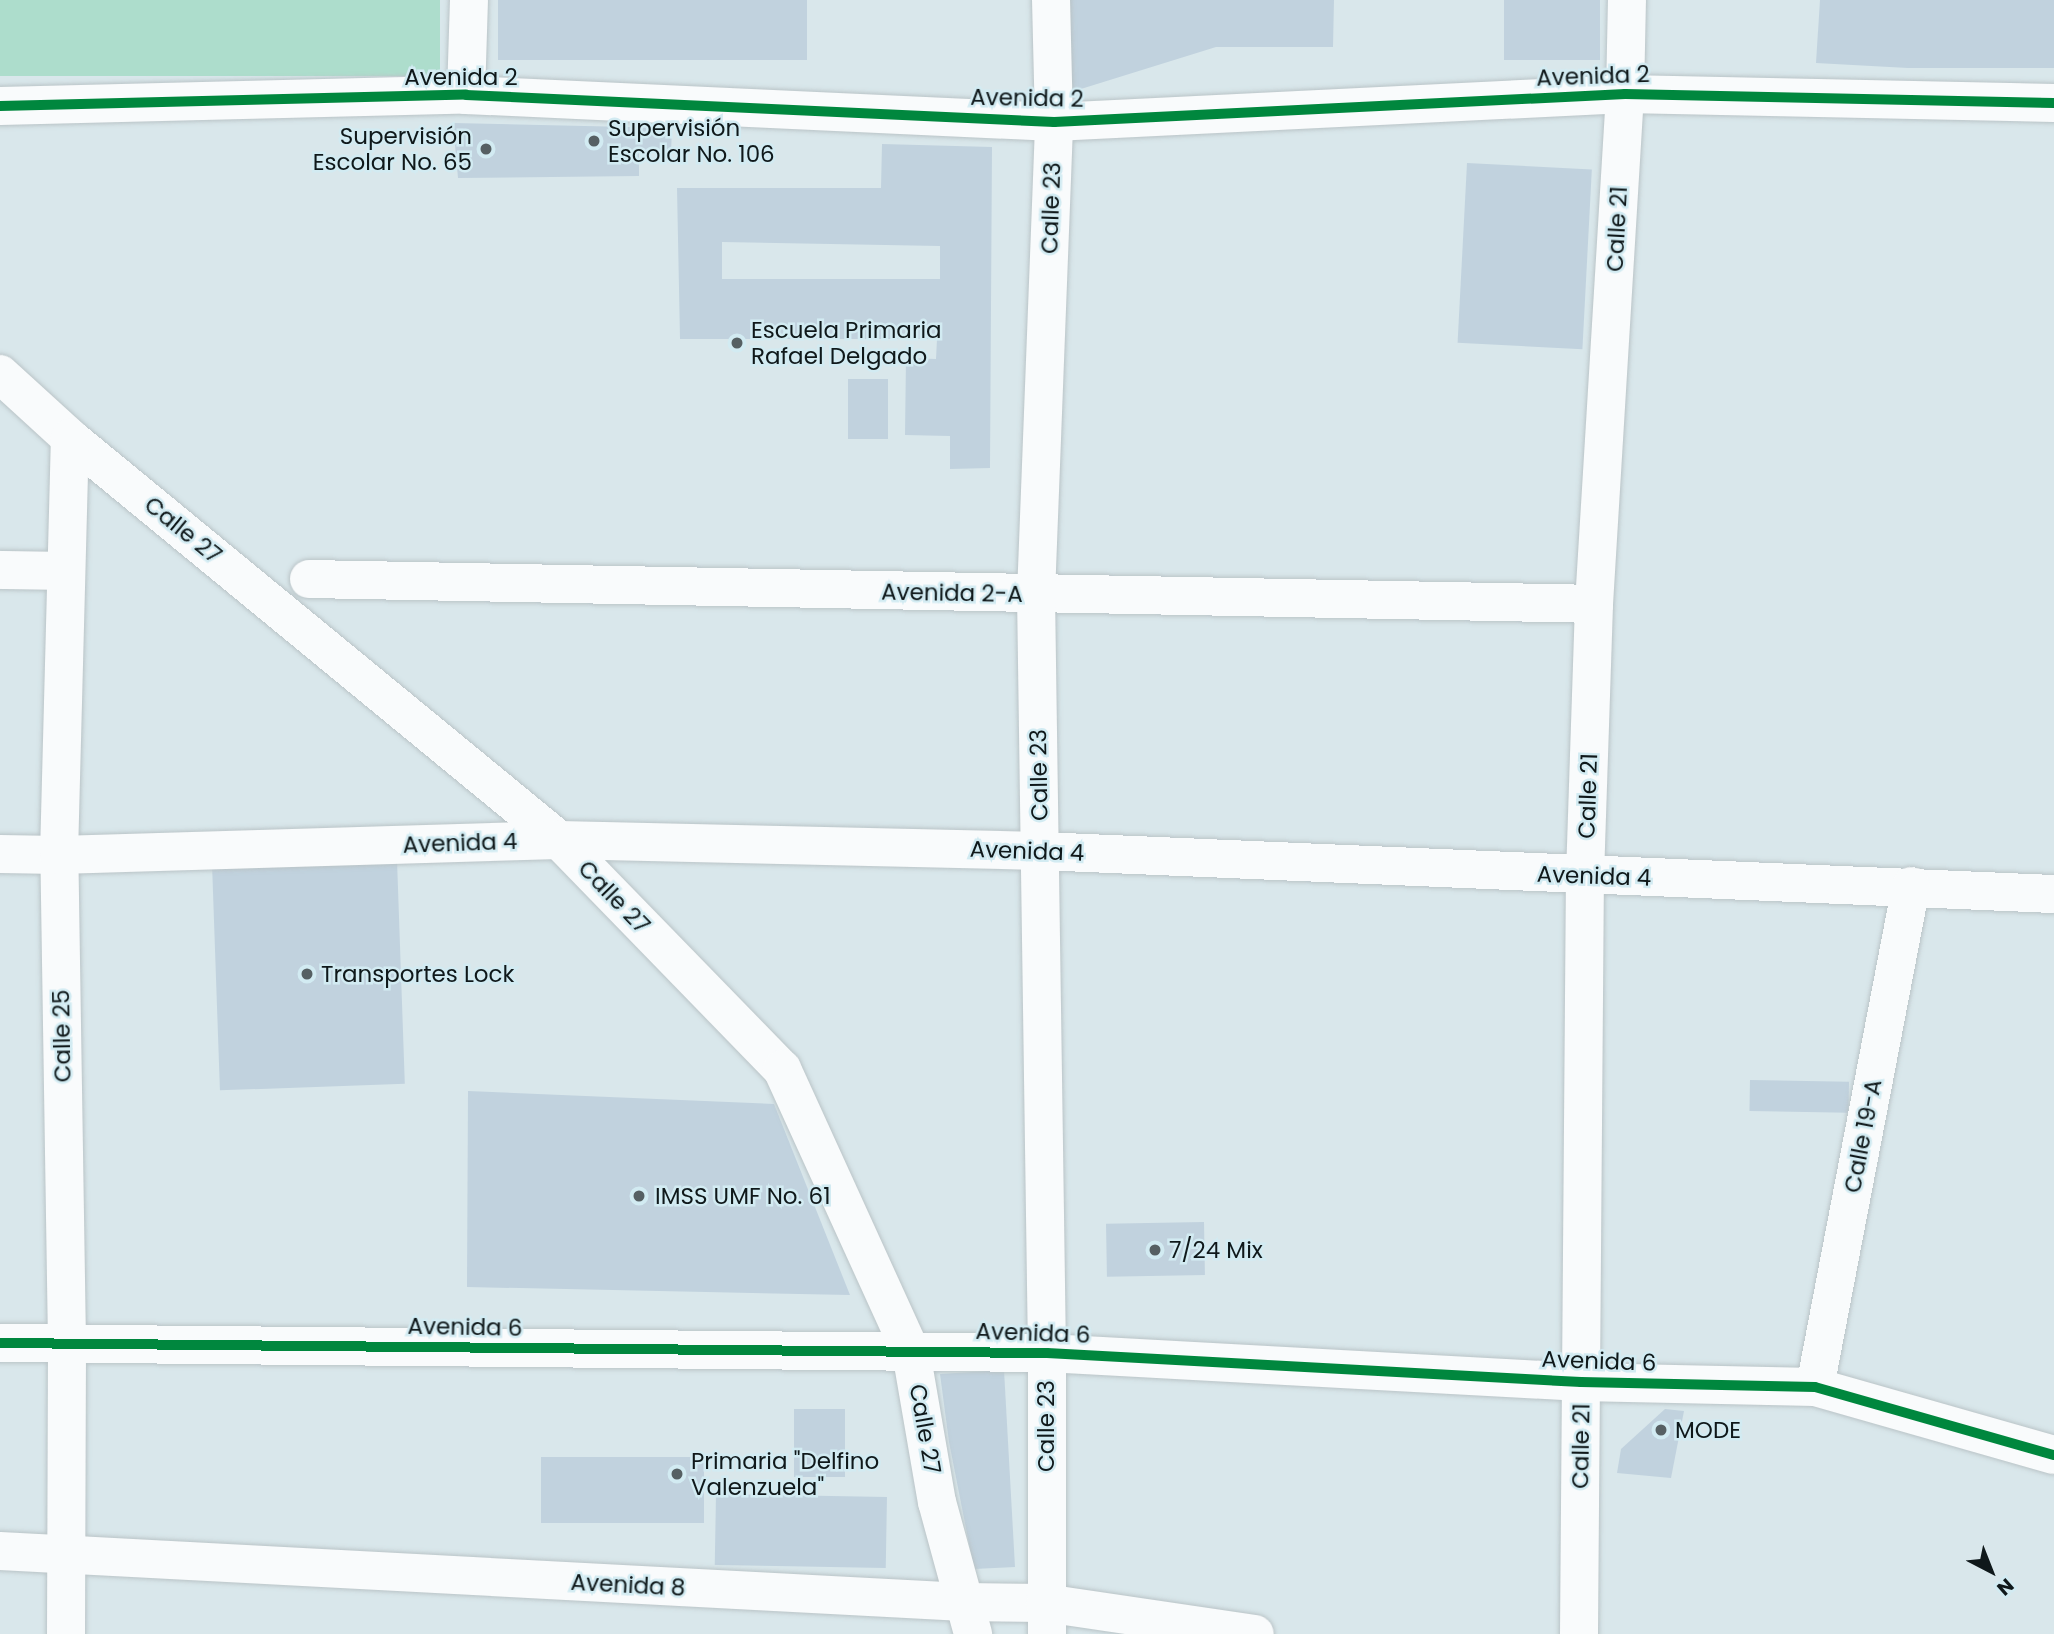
<!DOCTYPE html>
<meta charset="utf-8">
<style>
body{margin:0}
#map{position:relative;width:2054px;height:1634px;overflow:hidden;background:#d9e7eb;font-family:Poppins,sans-serif}
div>[style]{position:absolute}
[style*='--x']{left:calc(var(--x)*1px);top:calc(var(--y)*1px);width:calc(var(--w)*1px);rotate:calc(var(--a)*1deg)}
.green>*{inset:0;background:#adddcc;transform-origin:0 0}
.building>*{inset:0;background:#c1d2de;transform-origin:0 0}
.roads{filter:drop-shadow(0 0 2px #bac4c7) drop-shadow(0 0 2px #bac4c7)}
.street>*{height:38px;margin:-19px;padding:0 19px;transform-origin:19px;border-radius:19px;background:#f9fbfc}
.cycleway>*{height:10px;margin:-5px;padding:0 5px;transform-origin:5px;border-radius:5px;background:#00873e}
.dots>*{width:19px;height:19px;translate:-50% -50%;box-sizing:border-box;border:4px solid #d2ebf2;border-radius:50%}
span{translate:-50% -50%;white-space:nowrap;text-align:center;line-height:1.15;-webkit-text-stroke:5px #d2ebf2;paint-order:stroke}
.street-label{font-size:23px;color:#0f181a}
.poi-label{font-size:23px;color:#0f181a}
.left{translate:0 -50%;text-align:left}
.right{translate:-100% -50%;text-align:right}
.north{position:absolute;left:1956px;top:1536px;width:70px;height:70px;-webkit-text-stroke:5px #d2ebf2;paint-order:stroke;rotate:138deg;font-size:19px;font-weight:700;line-height:28px;text-align:center;color:#0f181a}
.north::after{content:'';display:block;margin:auto;width:24px;height:32px;background:#0f181a;clip-path:polygon(50% 0,100% 100%,50% 72%,0 100%)}
</style>
<div id="map">
<div class="green">
<i style="left:0;top:0;width:440px;height:76px"></i>
</div>
<div class="building">
<i style="left:498px;top:0;width:309px;height:60px"></i>
<i style="clip-path:polygon(1067px 0,1334px 0,1333px 47px,1216px 47px,1068px 93px)"></i>
<i style="left:1504px;top:0;width:96px;height:60px"></i>
<i style="clip-path:polygon(1820px 0,2054px 0,2054px 68px,1908px 68px,1816px 63px)"></i>
<i style="clip-path:polygon(453px 123px,672px 128px,671px 153px,639px 153px,639px 176px,458px 178px)"></i>
<i style="clip-path:polygon(evenodd,882px 144px,992px 147px,990px 468px,950px 469px,950px 436px,905px 435px,906px 358px,936px 359px,937px 339px,680px 339px,677px 188px,881px 188px,882px 144px,722px 242px,940px 246px,940px 279px,722px 279px,722px 242px)"></i>
<i style="left:1467px;top:163px;width:125px;height:180px;rotate:3deg"></i>
<i style="left:848px;top:379px;width:40px;height:60px"></i>
<i style="left:397px;top:860px;width:224px;height:185px;rotate:88deg"></i>
<i style="left:1750px;top:1080px;width:99px;height:31px;rotate:1deg"></i>
<i style="clip-path:polygon(468px 1091px,774px 1104px,850px 1295px,467px 1287px)"></i>
<i style="left:1204px;top:1222px;width:53px;height:98px;rotate:89deg"></i>
<i style="clip-path:polygon(1004px 1370px,1015px 1567px,974px 1569px,949px 1442px,940px 1374px)"></i>
<i style="left:794px;top:1409px;width:51px;height:68px"></i>
<i style="clip-path:polygon(1665px 1409px,1684px 1411px,1671px 1478px,1617px 1473px,1621px 1449px)"></i>
<i style="left:704px;top:1457px;width:66px;height:163px;rotate:90deg"></i>
<i style="left:716px;top:1494px;width:171px;height:71px;rotate:1deg"></i>
</div>
<div class="roads">
<div class="street">
<i style="--x:466;--y:95;--w:95;--a:-88.2"></i>
<i style="--x:0;--y:106;--w:466;--a:-1.4"></i>
<i style="--x:466;--y:95;--w:589;--a:2.63"></i>
<i style="--x:1054;--y:122;--w:572;--a:-2.81"></i>
<i style="--x:1625;--y:94;--w:429;--a:1.2"></i>
<i style="--x:0;--y:374;--w:95;--a:42.4"></i>
<i style="--x:70;--y:438;--w:633;--a:39.42"></i>
<i style="--x:559;--y:840;--w:320;--a:45.8"></i>
<i style="--x:782;--y:1069;--w:311;--a:65.5"></i>
<i style="--x:911;--y:1352;--w:152;--a:80.2"></i>
<i style="--x:937;--y:1502;--w:137;--a:74.7"></i>
<i style="--x:0;--y:570;--w:65;--a:0.9"></i>
<i style="--x:309;--y:579;--w:1285;--a:1.11"></i>
<i style="--x:0;--y:854;--w:59;--a:1"></i>
<i style="--x:59;--y:855;--w:500;--a:-1.72"></i>
<i style="--x:559;--y:840;--w:481;--a:1.3"></i>
<i style="--x:1040;--y:851;--w:1015;--a:2.43"></i>
<i style="--x:0;--y:1343;--w:1047;--a:0.55"></i>
<i style="--x:1047;--y:1353;--w:535;--a:3.11"></i>
<i style="--x:1581;--y:1382;--w:234;--a:1.2"></i>
<i style="--x:1815;--y:1387;--w:248;--a:15.9"></i>
<i style="--x:1815;--y:1387;--w:510;--a:-79.15"></i>
<i style="--x:0;--y:1551;--w:965;--a:3.03"></i>
<i style="--x:964;--y:1602;--w:81;--a:0.7"></i>
<i style="--x:1045;--y:1603;--w:212;--a:8.4"></i>
<i style="--x:66;--y:1634;--w:291;--a:-89.8"></i>
<i style="--x:67;--y:1343;--w:488;--a:-90.9"></i>
<i style="--x:59;--y:855;--w:417;--a:-88.5"></i>
<i style="--x:1047;--y:1634;--w:281;--a:-90"></i>
<i style="--x:1047;--y:1353;--w:758;--a:-90.83"></i>
<i style="--x:1036;--y:595;--w:473;--a:-87.8"></i>
<i style="--x:1054;--y:122;--w:122;--a:-91.4"></i>
<i style="--x:1579;--y:1634;--w:758;--a:-89.55"></i>
<i style="--x:1585;--y:876;--w:272;--a:-88.1"></i>
<i style="--x:1594;--y:604;--w:511;--a:-86.52"></i>
<i style="--x:1625;--y:94;--w:94;--a:-88.8"></i>
</div>
</div>
<div class="cycleway">
<i style="--x:0;--y:106;--w:466;--a:-1.4"></i>
<i style="--x:466;--y:95;--w:589;--a:2.63"></i>
<i style="--x:1054;--y:122;--w:572;--a:-2.81"></i>
<i style="--x:1625;--y:94;--w:429;--a:1.2"></i>
<i style="--x:0;--y:1343;--w:1047;--a:0.55"></i>
<i style="--x:1047;--y:1353;--w:535;--a:3.11"></i>
<i style="--x:1581;--y:1382;--w:234;--a:1.2"></i>
<i style="--x:1815;--y:1387;--w:248;--a:15.9"></i>
</div>
<div class="dots">
<i style="left:594px;top:141px;background:#566063"></i>
<i style="left:486px;top:149px;background:#566063"></i>
<i style="left:737px;top:343px;background:#566063"></i>
<i style="left:307px;top:974px;background:#566063"></i>
<i style="left:639px;top:1196px;background:#566063"></i>
<i style="left:1155px;top:1250px;background:#566063"></i>
<i style="left:1661px;top:1430px;background:#566063"></i>
<i style="left:677px;top:1474px;background:#566063"></i>
</div>
<div class="street-label">
<span style="left:1593px;top:76px;rotate:-2deg">Avenida 2</span>
<span style="left:461px;top:77px">Avenida 2</span>
<span style="left:1027px;top:98px;rotate:1deg">Avenida 2</span>
<span style="left:1051px;top:208px;rotate:-88deg">Calle 23</span>
<span style="left:1617px;top:229px;rotate:-87deg">Calle 21</span>
<span style="left:183px;top:530px;rotate:39deg">Calle 27</span>
<span style="left:952px;top:593px;rotate:1deg">Avenida 2-A</span>
<span style="left:1039px;top:775px;rotate:-91deg">Calle 23</span>
<span style="left:1588px;top:796px;rotate:-88deg">Calle 21</span>
<span style="left:460px;top:843px;rotate:-2deg">Avenida 4</span>
<span style="left:1027px;top:851px;rotate:2deg">Avenida 4</span>
<span style="left:1594px;top:876px;rotate:2deg">Avenida 4</span>
<span style="left:614px;top:897px;rotate:46deg">Calle 27</span>
<span style="left:62px;top:1036px;rotate:-91deg">Calle 25</span>
<span style="left:1863px;top:1136px;rotate:-79deg">Calle 19-A</span>
<span style="left:465px;top:1327px;rotate:1deg">Avenida 6</span>
<span style="left:1033px;top:1333px;rotate:2deg">Avenida 6</span>
<span style="left:1599px;top:1361px;rotate:2deg">Avenida 6</span>
<span style="left:1046px;top:1426px;rotate:-90deg">Calle 23</span>
<span style="left:925px;top:1429px;rotate:80deg">Calle 27</span>
<span style="left:1581px;top:1446px;rotate:-89deg">Calle 21</span>
<span style="left:628px;top:1585px;rotate:3deg">Avenida 8</span>
</div>
<div class="poi-label">
<span class="left" style="left:608px;top:141px">Supervisión<br>Escolar No. 106</span>
<span class="right" style="left:472px;top:149px">Supervisión<br>Escolar No. 65</span>
<span class="left" style="left:751px;top:343px">Escuela Primaria<br>Rafael Delgado</span>
<span class="left" style="left:321px;top:974px">Transportes Lock</span>
<span class="left" style="left:655px;top:1196px">IMSS UMF No. 61</span>
<span class="left" style="left:1169px;top:1250px">7/24 Mix</span>
<span class="left" style="left:1675px;top:1430px">MODE</span>
<span class="left" style="left:691px;top:1474px">Primaria "Delfino<br>Valenzuela"</span>
</div>
<div class="north">N</div>
</div>
